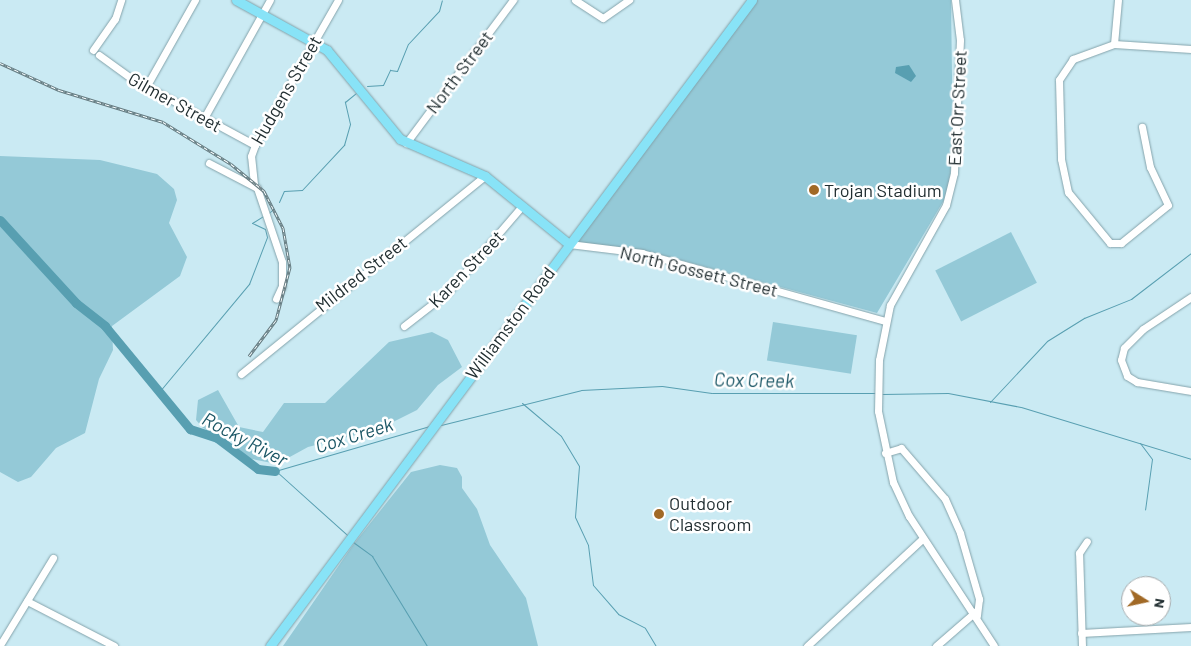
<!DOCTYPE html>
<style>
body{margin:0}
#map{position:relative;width:1191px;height:646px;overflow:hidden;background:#caeaf3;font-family:Barlow,sans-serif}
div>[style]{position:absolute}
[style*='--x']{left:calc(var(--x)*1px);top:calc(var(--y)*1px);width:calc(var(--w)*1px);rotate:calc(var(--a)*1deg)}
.green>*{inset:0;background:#94c9d7;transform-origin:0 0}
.water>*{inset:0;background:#589fb1}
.stream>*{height:1px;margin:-0.5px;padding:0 0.5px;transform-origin:0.5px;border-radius:0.5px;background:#589fb1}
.river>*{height:9px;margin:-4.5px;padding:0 4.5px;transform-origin:4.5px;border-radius:4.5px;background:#589fb1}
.roads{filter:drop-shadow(0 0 1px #84a3ab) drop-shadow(0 0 1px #84a3ab)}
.minor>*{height:7px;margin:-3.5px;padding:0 3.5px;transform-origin:3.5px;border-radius:3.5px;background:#fff}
.major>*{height:9px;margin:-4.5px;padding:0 4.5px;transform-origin:4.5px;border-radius:4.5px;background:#88e3f7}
.rail>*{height:3px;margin-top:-1.5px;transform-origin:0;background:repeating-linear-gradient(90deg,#fff 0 4px,#657a7f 0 8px);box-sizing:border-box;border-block:1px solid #657a7f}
.dots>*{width:14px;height:14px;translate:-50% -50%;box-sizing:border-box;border:2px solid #fff;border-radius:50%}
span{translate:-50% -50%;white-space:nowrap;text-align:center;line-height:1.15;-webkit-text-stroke:5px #fff;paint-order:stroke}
.street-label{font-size:18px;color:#212e31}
.poi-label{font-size:18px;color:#212e31}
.left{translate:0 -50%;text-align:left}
.water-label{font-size:19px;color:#1c5766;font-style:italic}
.north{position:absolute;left:1121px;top:576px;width:50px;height:50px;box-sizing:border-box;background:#fff;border:1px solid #a6abad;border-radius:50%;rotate:100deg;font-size:14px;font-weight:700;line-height:20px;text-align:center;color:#212e31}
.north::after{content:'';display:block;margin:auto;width:18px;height:22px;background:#a16926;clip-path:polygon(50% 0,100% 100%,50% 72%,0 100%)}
</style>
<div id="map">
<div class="green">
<i style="clip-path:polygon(752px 0,951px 0,953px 154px,947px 195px,877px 313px,647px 251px,569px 244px)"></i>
<i style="clip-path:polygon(0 156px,100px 160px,157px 174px,174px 189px,177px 200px,169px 223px,187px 257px,180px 276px,112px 326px,113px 350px,99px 379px,85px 433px,56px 448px,31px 477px,18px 482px,0 472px)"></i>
<i style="left:1011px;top:232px;width:57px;height:85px;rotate:63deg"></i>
<i style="left:773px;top:322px;width:85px;height:39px;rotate:9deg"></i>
<i style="clip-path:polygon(432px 332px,448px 340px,462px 367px,438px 385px,417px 410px,379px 429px,308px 447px,277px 464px,247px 458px,231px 441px,203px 428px,196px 420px,198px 400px,218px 390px,239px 427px,263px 432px,284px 403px,325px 403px,389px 342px)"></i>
<i style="clip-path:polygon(440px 465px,457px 468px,462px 477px,462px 488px,477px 509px,490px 545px,526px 598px,538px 646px,283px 646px,353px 545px,411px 472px)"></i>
</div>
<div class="water">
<i style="clip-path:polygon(909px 65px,916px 76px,911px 82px,895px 73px,896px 67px)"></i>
</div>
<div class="stream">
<i style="--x:367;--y:86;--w:16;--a:-4"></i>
<i style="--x:383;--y:85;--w:17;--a:-65"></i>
<i style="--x:390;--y:70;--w:7;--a:8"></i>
<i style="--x:397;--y:71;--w:29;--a:-68"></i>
<i style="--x:408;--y:44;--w:45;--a:-46.8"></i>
<i style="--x:439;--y:11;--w:11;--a:-75"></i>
<i style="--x:279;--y:202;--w:12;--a:-66"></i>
<i style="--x:284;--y:191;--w:18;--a:-3"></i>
<i style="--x:302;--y:190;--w:62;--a:-47"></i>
<i style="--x:344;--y:145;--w:22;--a:-74"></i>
<i style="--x:350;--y:124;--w:23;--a:-103"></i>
<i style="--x:345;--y:102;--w:14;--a:-39"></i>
<i style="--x:269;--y:213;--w:6;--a:-45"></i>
<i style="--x:159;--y:392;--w:141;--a:-50.2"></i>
<i style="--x:249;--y:284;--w:50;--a:-69"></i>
<i style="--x:267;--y:237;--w:8;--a:-104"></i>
<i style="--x:265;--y:229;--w:14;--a:-155"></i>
<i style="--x:252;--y:223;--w:13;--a:-32"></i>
<i style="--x:882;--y:394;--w:66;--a:-0.9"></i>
<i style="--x:948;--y:393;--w:74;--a:10.9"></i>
<i style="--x:1021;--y:407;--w:178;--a:17"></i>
<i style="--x:990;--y:402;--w:83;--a:-46.9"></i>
<i style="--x:1047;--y:341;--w:44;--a:-31.9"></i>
<i style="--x:1084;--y:318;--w:51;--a:-22"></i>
<i style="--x:1131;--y:299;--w:76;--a:-37.5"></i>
<i style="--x:522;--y:403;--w:51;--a:40.2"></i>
<i style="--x:561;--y:436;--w:35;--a:59"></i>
<i style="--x:579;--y:466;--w:51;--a:94.5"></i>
<i style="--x:575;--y:517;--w:31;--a:65"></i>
<i style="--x:588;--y:545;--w:40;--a:82.9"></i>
<i style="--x:593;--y:585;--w:38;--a:49"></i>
<i style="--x:618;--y:614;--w:30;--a:27"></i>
<i style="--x:645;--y:628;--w:21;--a:59"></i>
<i style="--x:441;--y:425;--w:144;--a:-14"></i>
<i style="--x:581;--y:390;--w:81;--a:-2.8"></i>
<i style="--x:662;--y:386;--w:50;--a:8"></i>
<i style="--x:712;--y:393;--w:164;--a:0"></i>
<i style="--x:1140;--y:443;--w:20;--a:53"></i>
<i style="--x:1152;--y:459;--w:51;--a:97.8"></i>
<i style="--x:275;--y:471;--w:161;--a:-16.2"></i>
<i style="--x:276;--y:471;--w:96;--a:42"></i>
<i style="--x:353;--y:542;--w:24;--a:36"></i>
<i style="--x:372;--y:556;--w:105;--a:58.6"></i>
</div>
<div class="river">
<i style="--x:0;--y:220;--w:113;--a:47.5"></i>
<i style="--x:76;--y:303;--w:37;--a:38"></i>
<i style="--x:105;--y:326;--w:134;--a:50.5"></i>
<i style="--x:190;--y:429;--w:28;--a:18"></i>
<i style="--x:217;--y:438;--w:51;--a:37.1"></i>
<i style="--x:258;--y:469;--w:17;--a:7"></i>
</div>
<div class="roads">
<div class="minor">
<i style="--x:575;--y:0;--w:33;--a:33"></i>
<i style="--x:603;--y:18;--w:32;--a:-35"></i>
<i style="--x:955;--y:0;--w:40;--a:82.9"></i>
<i style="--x:960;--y:40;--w:133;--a:92.6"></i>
<i style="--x:954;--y:173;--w:33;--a:104"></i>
<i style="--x:946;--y:205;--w:115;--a:119.2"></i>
<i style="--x:890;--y:305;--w:56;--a:101.3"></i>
<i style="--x:879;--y:360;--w:51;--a:91.1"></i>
<i style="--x:878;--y:411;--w:73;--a:78.1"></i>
<i style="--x:893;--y:482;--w:38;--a:65"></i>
<i style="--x:909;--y:516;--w:155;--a:56.8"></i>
<i style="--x:1118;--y:0;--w:44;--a:95.2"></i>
<i style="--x:1114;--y:44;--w:44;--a:159.9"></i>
<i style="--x:1073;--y:59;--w:25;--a:124"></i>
<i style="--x:1059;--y:80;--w:79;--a:88.5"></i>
<i style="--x:1061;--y:159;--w:34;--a:78"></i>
<i style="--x:1068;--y:192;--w:66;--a:50.5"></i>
<i style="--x:1110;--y:243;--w:11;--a:0"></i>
<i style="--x:1121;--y:243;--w:60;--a:-39"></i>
<i style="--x:1168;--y:205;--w:42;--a:-115.3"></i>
<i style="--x:1150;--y:167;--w:41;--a:-101.3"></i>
<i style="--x:1114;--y:44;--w:77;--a:3.7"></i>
<i style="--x:93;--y:50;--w:38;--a:-55"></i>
<i style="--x:115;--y:19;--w:20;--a:-72"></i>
<i style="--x:99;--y:55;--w:39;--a:36"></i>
<i style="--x:131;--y:78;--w:141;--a:28.4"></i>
<i style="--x:146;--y:87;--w:100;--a:-60.6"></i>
<i style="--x:204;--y:118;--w:135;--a:-60.8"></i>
<i style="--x:406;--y:143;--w:179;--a:-53.2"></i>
<i style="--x:209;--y:163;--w:54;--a:27.5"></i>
<i style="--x:257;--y:188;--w:78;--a:71.3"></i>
<i style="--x:282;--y:262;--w:24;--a:90"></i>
<i style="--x:282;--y:286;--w:14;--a:115"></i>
<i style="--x:254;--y:184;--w:28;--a:-96"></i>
<i style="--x:251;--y:156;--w:12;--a:-70"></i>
<i style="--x:255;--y:145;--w:167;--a:-60.2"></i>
<i style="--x:569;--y:244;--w:74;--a:7"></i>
<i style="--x:642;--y:253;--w:252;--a:15.6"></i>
<i style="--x:1191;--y:297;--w:58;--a:146.3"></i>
<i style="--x:1143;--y:329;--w:27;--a:135"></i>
<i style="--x:1124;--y:348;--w:12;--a:104"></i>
<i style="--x:1121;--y:360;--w:17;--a:69"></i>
<i style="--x:1127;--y:376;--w:12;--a:31"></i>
<i style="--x:1137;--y:382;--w:55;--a:9.5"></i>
<i style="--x:404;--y:326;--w:57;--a:-37.9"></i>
<i style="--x:449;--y:291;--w:112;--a:-49.3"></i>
<i style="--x:241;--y:374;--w:314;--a:-39.1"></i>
<i style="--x:885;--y:453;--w:17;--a:-17"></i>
<i style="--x:901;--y:448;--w:67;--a:49.2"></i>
<i style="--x:945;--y:499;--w:37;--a:66"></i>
<i style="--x:960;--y:533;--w:69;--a:73.9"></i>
<i style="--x:979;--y:599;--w:17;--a:97"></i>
<i style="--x:27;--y:601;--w:98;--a:27.3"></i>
<i style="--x:1081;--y:633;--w:110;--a:-3.1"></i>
<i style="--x:0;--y:645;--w:102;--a:-58.7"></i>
<i style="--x:807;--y:646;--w:157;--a:-42.9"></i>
<i style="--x:936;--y:646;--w:52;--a:-41.1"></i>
<i style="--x:1082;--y:646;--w:93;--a:-91.8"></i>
<i style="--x:1079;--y:553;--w:14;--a:-56"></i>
</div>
<div class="major">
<i style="--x:236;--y:0;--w:104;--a:28.8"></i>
<i style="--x:327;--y:50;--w:115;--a:50.6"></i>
<i style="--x:400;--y:139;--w:93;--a:23.5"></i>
<i style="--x:485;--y:176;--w:108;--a:39"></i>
<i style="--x:270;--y:646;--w:806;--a:-53.27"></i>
</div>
</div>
<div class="rail">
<i style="--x:0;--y:63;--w:65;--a:24.6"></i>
<i style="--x:59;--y:90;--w:109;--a:17.1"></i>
<i style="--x:163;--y:122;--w:80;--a:31.7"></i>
<i style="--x:231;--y:164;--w:43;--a:39.3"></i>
<i style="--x:264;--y:191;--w:42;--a:62.8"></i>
<i style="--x:283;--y:228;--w:40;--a:80"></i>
<i style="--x:290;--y:267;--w:55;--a:104.8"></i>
<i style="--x:276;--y:320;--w:45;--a:126.9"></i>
</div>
<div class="dots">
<i style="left:814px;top:190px;background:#a16926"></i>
<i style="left:659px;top:514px;background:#a16926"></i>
</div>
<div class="street-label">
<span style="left:459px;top:72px;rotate:-53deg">North Street</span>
<span style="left:286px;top:90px;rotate:-60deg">Hudgens Street</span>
<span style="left:175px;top:102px;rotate:29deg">Gilmer Street</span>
<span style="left:957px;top:108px;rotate:-87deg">East Orr Street</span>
<span style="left:466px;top:269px;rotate:-46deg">Karen Street</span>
<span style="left:699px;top:271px;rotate:14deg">North Gossett Street</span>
<span style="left:361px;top:274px;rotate:-38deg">Mildred Street</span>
<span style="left:510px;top:323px;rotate:-53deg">Williamston Road</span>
</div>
<div class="poi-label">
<span class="left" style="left:824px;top:190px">Trojan Stadium</span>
<span class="left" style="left:669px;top:514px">Outdoor<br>Classroom</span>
</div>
<div class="water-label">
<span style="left:754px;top:380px;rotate:1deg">Cox Creek</span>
<span style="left:354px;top:435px;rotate:-17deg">Cox Creek</span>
<span style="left:245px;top:439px;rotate:28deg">Rocky River</span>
</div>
<div class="north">N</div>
</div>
